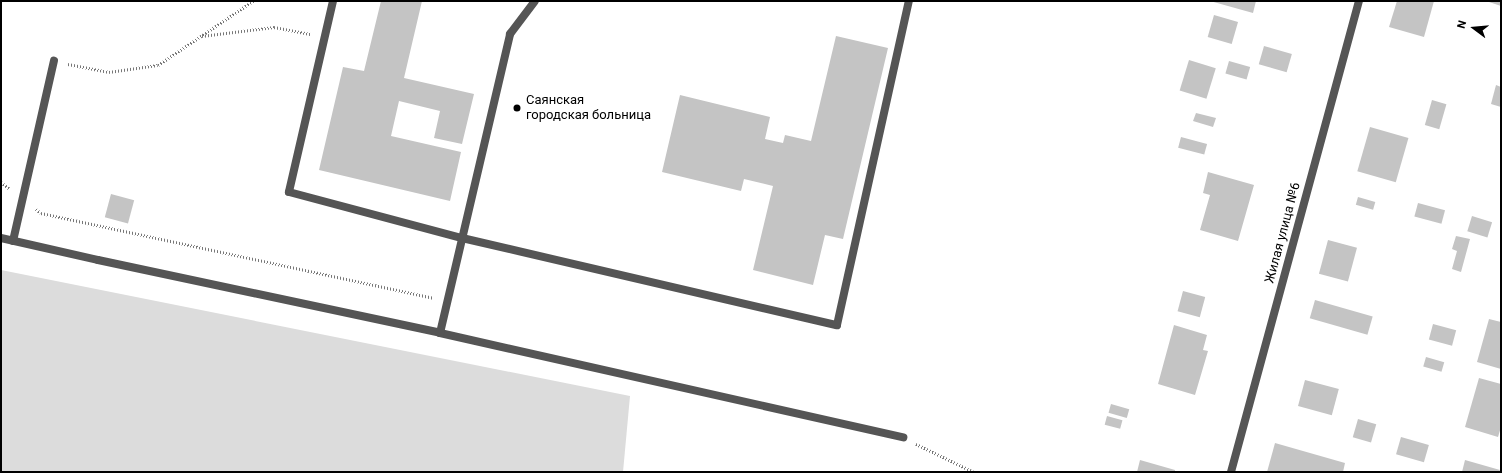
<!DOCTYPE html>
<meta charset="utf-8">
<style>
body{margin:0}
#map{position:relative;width:1502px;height:473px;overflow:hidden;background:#fff;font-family:Roboto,sans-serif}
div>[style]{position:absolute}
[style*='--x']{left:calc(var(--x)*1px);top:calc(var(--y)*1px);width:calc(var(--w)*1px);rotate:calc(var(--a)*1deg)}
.green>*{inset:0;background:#dcdcdc}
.building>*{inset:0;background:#c4c4c4;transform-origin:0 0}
.path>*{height:2.5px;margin-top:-1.25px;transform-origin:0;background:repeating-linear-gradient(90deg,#777 0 1px,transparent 0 3px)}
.lane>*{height:8px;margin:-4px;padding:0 4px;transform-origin:4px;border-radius:4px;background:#555}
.street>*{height:8px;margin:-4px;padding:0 4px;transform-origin:4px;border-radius:4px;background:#555}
.dots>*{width:11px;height:11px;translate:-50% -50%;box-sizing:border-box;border:2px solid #fff;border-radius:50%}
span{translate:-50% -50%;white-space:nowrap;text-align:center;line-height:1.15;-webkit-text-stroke:3px #fff;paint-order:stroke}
.poi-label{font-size:13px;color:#000}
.left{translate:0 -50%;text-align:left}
.street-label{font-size:13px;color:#000}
.frame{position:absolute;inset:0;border:2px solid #000;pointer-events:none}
.north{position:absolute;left:1454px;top:8px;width:40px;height:40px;-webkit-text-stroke:3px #fff;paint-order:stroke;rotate:286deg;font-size:11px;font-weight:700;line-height:16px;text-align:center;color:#000}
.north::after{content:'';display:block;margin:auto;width:14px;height:18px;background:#000;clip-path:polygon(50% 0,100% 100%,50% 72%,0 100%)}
</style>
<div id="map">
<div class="green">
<i style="clip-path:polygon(1px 270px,630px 396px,623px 472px,1px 472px)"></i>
</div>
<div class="building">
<i style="clip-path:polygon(381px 1px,422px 1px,404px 78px,474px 94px,462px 144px,434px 138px,440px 111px,399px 101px,391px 136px,461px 152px,450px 201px,319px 170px,343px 67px,364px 71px)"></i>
<i style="clip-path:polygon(1210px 1px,1256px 1px,1253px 13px)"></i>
<i style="clip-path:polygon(1397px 1px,1434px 1px,1424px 37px,1389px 27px)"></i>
<i style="clip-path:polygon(1486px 1px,1501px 1px,1501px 6px)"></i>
<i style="left:1214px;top:15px;width:25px;height:23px;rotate:16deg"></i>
<i style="clip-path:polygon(836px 36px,888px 48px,843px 239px,825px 235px,813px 285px,753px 270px,773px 186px,744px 179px,741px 191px,662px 172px,680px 95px,770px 117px,765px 139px,783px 143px,785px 135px,811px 141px)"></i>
<i style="left:1264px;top:46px;width:29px;height:19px;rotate:16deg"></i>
<i style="left:1189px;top:60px;width:28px;height:32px;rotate:17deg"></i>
<i style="left:1229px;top:61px;width:22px;height:13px;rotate:16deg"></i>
<i style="clip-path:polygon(1496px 85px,1501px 87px,1501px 107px,1491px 104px)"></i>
<i style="left:1432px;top:100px;width:15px;height:26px;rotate:16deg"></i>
<i style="clip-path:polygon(1196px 113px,1216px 118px,1213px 127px,1193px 121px)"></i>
<i style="left:1370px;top:127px;width:40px;height:46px;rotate:16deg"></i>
<i style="left:1181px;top:137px;width:27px;height:11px;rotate:15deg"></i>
<i style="clip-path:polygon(1208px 172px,1254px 185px,1238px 241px,1200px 230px,1210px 195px,1203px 193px)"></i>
<i style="left:111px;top:194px;width:24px;height:24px;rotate:15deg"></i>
<i style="left:1358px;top:197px;width:18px;height:8px;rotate:16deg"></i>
<i style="left:1418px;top:203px;width:28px;height:14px;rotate:15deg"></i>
<i style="left:1472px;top:216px;width:21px;height:16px;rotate:17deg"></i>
<i style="clip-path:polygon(1456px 236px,1470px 239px,1461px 272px,1452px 269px,1457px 251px,1452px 249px)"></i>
<i style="left:1328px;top:240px;width:30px;height:35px;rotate:15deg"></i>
<i style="left:1183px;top:291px;width:23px;height:21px;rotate:15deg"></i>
<i style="left:1315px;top:300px;width:60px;height:19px;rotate:16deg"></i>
<i style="clip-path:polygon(1489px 319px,1501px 322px,1501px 369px,1477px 362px)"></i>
<i style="left:1433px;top:324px;width:24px;height:16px;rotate:15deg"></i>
<i style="clip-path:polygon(1174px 325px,1207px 335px,1203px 350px,1208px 351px,1195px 395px,1158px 384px)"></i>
<i style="left:1426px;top:357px;width:19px;height:10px;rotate:16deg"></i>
<i style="clip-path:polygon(1479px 378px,1501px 384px,1501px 427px,1498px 437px,1465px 427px)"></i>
<i style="left:1305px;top:380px;width:35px;height:27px;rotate:15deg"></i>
<i style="left:1111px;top:404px;width:19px;height:9px;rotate:16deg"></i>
<i style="left:1107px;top:416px;width:16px;height:9px;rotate:15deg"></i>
<i style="left:1358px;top:419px;width:19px;height:19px;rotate:16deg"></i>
<i style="left:1401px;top:437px;width:29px;height:18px;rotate:16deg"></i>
<i style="clip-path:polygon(1275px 443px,1345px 463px,1343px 472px,1267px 472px)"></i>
<i style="clip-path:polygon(1140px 460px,1175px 470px,1175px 472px,1137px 472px)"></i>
<i style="clip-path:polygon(1465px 460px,1500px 470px,1499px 472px,1462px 472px)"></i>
</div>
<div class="path">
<i style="--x:202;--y:36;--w:73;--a:-7.1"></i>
<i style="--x:274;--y:27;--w:37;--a:11"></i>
<i style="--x:68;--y:64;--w:42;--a:11"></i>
<i style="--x:109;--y:72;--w:49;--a:-8.1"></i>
<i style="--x:158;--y:65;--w:115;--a:-34"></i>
<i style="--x:1;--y:182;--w:11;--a:38"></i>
<i style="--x:36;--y:209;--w:6;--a:39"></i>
<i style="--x:41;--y:213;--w:401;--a:12.2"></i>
<i style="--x:916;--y:444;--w:64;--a:25.8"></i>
</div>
<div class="lane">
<i style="--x:333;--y:1;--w:196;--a:103"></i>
<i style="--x:289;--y:192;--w:179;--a:14.9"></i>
<i style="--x:462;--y:238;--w:385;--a:13.1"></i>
<i style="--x:837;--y:325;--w:332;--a:-77.5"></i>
<i style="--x:13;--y:241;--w:185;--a:-77.2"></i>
<i style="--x:98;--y:260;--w:350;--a:12"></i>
<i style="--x:440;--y:333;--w:475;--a:12.7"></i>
<i style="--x:440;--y:333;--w:307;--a:-76.8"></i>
<i style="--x:510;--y:34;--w:41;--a:-52.9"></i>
<i style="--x:1231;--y:472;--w:488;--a:-74.8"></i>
</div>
<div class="street">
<i style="--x:1;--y:238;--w:99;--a:12.8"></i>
</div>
<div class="dots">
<i style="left:517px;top:108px;background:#000"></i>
</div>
<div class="poi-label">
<span class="left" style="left:526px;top:108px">Саянская<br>городская больница</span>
</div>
<div class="street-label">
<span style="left:1283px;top:233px;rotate:-75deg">Жилая улица №6</span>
</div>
<div class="frame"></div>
<div class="north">N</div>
</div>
